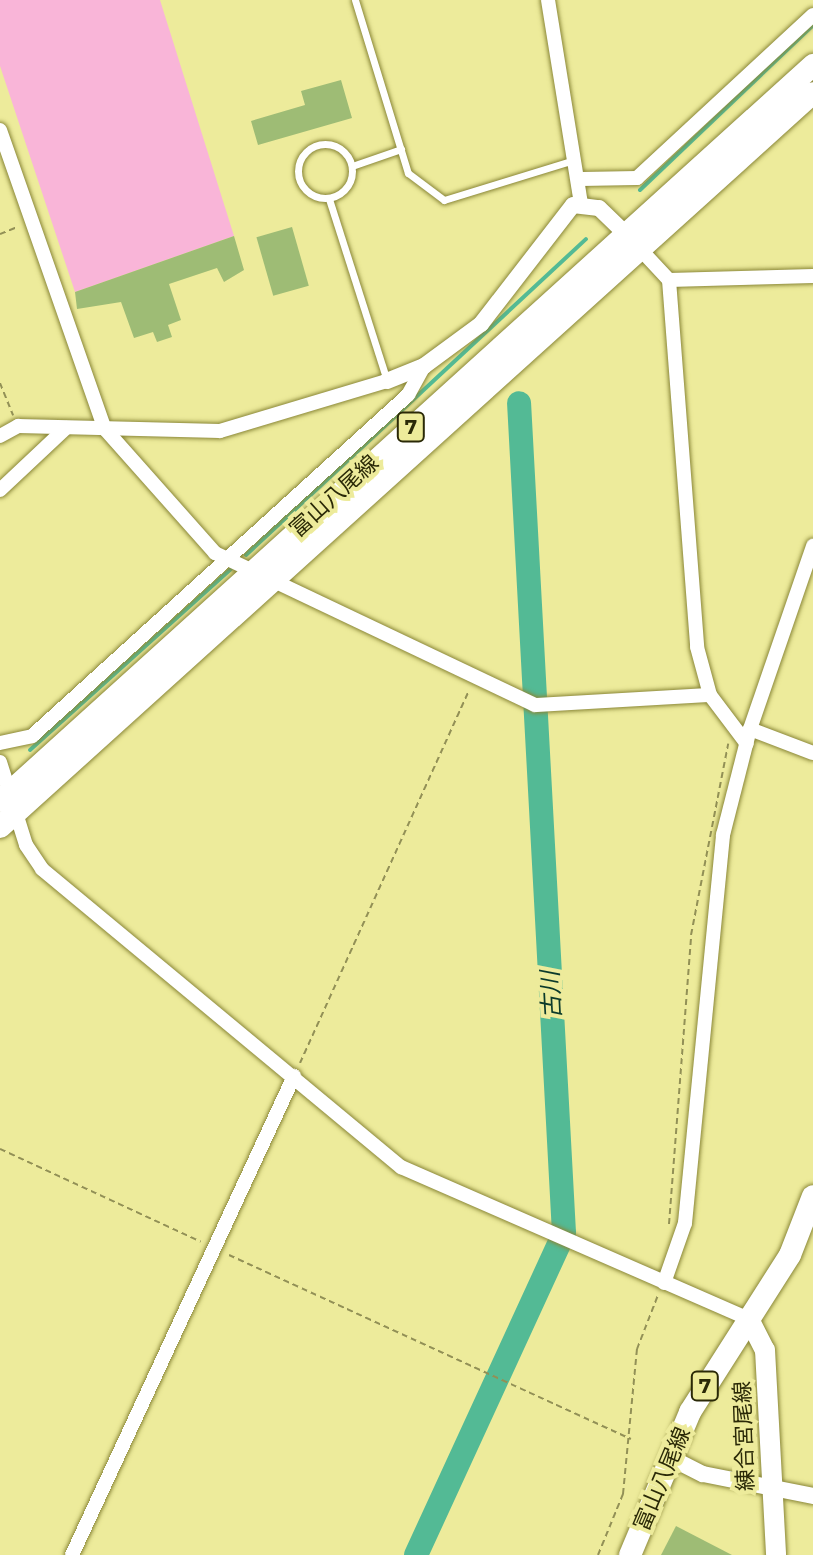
<!DOCTYPE html>
<meta charset="utf-8">
<style>
body{margin:0}
#map{position:relative;width:813px;height:1555px;overflow:hidden;background:#edeb9b;font-family:Montserrat,"Noto Sans JP",sans-serif}
div>[style]{position:absolute}
[style*='--x']{left:calc(var(--x)*1px);top:calc(var(--y)*1px);width:calc(var(--w)*1px);rotate:calc(var(--a)*1deg)}
.green>*{inset:0;background:#f9b5d8}
.stream>*{height:4px;margin:-2px;padding:0 2px;transform-origin:2px;border-radius:2px;background:#53ba95}
.river>*{height:24px;margin:-12px;padding:0 12px;transform-origin:12px;border-radius:12px;background:#53ba95}
.building>*{inset:0;background:#9ebc75;transform-origin:0 0}
.path>*{height:2px;margin-top:-1px;transform-origin:0;background:repeating-linear-gradient(90deg,#929056 0 6px,transparent 0 10px)}
.roads{filter:drop-shadow(0 0 2px #8a8738) drop-shadow(0 0 2px #8a8738)}
.service>*{height:7px;margin:-3.5px;padding:0 3.5px;transform-origin:3.5px;border-radius:3.5px;background:#fff}
.service>.ring{margin:-3.5px;padding:0;box-sizing:content-box;background:none;border:7px solid #fff;border-radius:50%}
.minor>*{height:14px;margin:-7px;padding:0 7px;transform-origin:7px;border-radius:7px;background:#fff}
.tertiary>*{height:16px;margin:-8px;padding:0 8px;transform-origin:8px;border-radius:8px;background:#fff}
.secondary>*{height:20px;margin:-10px;padding:0 10px;transform-origin:10px;border-radius:10px;background:#fff}
.primary>*{height:22px;margin:-11px;padding:0 11px;transform-origin:11px;border-radius:11px;background:#fff}
span{translate:-50% -50%;white-space:nowrap;text-align:center;line-height:1.15;-webkit-text-stroke:8px #edeb9b;paint-order:stroke}
.shield-label span{padding:2px 6px;background:#edeb9b;border:2px solid;border-radius:6px;-webkit-text-stroke-width:0}
.shield-label{font-size:20px;color:#2a2907;font-weight:700}
.street-label{font-size:22px;color:#2a2907}
.water-label{font-size:24px;color:#0b3a2b;font-style:italic}
</style>
<div id="map">
<div class="green">
<i style="clip-path:polygon(0 0,160px 0,234px 236px,75px 292px,0 66px)"></i>
</div>
<div class="stream">
<i style="--x:640;--y:190;--w:239;--a:-43.6"></i>
<i style="--x:246;--y:555;--w:464;--a:-42.9"></i>
<i style="--x:30;--y:750;--w:270;--a:-42"></i>
</div>
<div class="river">
<i style="--x:416;--y:1555;--w:354;--a:-65.3"></i>
<i style="--x:564;--y:1233;--w:831;--a:-93.1"></i>
</div>
<div class="building">
<i style="clip-path:polygon(341px 80px,352px 118px,258px 145px,251px 121px,305px 105px,301px 91px)"></i>
<i style="left:292px;top:227px;width:61px;height:37px;rotate:74deg"></i>
<i style="clip-path:polygon(234px 236px,244px 270px,224px 282px,217px 268px,169px 284px,181px 320px,168px 325px,172px 337px,157px 342px,153px 332px,134px 338px,121px 302px,77px 309px,75px 292px)"></i>
<i style="clip-path:polygon(676px 1526px,732px 1555px,661px 1555px)"></i>
</div>
<div class="path">
<i style="--x:0;--y:234;--w:18;--a:-22"></i>
<i style="--x:0;--y:383;--w:35;--a:68"></i>
<i style="--x:300;--y:1063;--w:409;--a:-65.6"></i>
<i style="--x:0;--y:1149;--w:221;--a:24.8"></i>
<i style="--x:669;--y:1224;--w:290;--a:-85.6"></i>
<i style="--x:691;--y:935;--w:195;--a:-79"></i>
<i style="--x:229;--y:1255;--w:442;--a:24.6"></i>
<i style="--x:598;--y:1555;--w:66;--a:-67.7"></i>
<i style="--x:623;--y:1494;--w:146;--a:-84.5"></i>
<i style="--x:637;--y:1349;--w:58;--a:-68.7"></i>
</div>
<div class="roads">
<div class="service">
<i style="--x:355;--y:0;--w:181;--a:73"></i>
<i style="--x:408;--y:173;--w:45;--a:36.9"></i>
<i style="--x:444;--y:200;--w:136;--a:-17.1"></i>
<i class="ring" style="left:298px;top:144px;width:47px;height:47px"></i>
<i style="--x:352;--y:166;--w:52;--a:-19.1"></i>
<i style="--x:329;--y:199;--w:191;--a:72.3"></i>
</div>
<div class="minor">
<i style="--x:548;--y:0;--w:206;--a:80.8"></i>
<i style="--x:0;--y:130;--w:317;--a:70.7"></i>
<i style="--x:105;--y:429;--w:166;--a:48.4"></i>
<i style="--x:215;--y:553;--w:354;--a:25.4"></i>
<i style="--x:535;--y:705;--w:175;--a:-3.3"></i>
<i style="--x:581;--y:179;--w:56;--a:-1"></i>
<i style="--x:637;--y:178;--w:240;--a:-42.8"></i>
<i style="--x:641;--y:250;--w:41;--a:47"></i>
<i style="--x:669;--y:280;--w:144;--a:-1.6"></i>
<i style="--x:669;--y:280;--w:368;--a:85.6"></i>
<i style="--x:697;--y:647;--w:50;--a:74.8"></i>
<i style="--x:710;--y:695;--w:61;--a:52.9"></i>
<i style="--x:0;--y:436;--w:21;--a:-29"></i>
<i style="--x:18;--y:426;--w:202;--a:1.4"></i>
<i style="--x:220;--y:431;--w:174;--a:-16.7"></i>
<i style="--x:0;--y:490;--w:91;--a:-43.2"></i>
<i style="--x:750;--y:729;--w:67;--a:20.9"></i>
<i style="--x:0;--y:743;--w:33;--a:-12"></i>
<i style="--x:32;--y:736;--w:508;--a:-42.21"></i>
<i style="--x:408;--y:395;--w:33;--a:-61"></i>
<i style="--x:0;--y:762;--w:87;--a:72.6"></i>
<i style="--x:26;--y:845;--w:29;--a:56"></i>
<i style="--x:42;--y:869;--w:467;--a:39.7"></i>
<i style="--x:401;--y:1167;--w:380;--a:23.6"></i>
<i style="--x:664;--y:1283;--w:64;--a:-70.7"></i>
<i style="--x:685;--y:1223;--w:390;--a:-84.4"></i>
<i style="--x:723;--y:835;--w:109;--a:-75.7"></i>
<i style="--x:750;--y:729;--w:194;--a:-71"></i>
<i style="--x:72;--y:1555;--w:528;--a:-65.13"></i>
</div>
<div class="tertiary">
<i style="--x:387;--y:381;--w:40;--a:-22"></i>
<i style="--x:424;--y:366;--w:71;--a:-36.4"></i>
<i style="--x:481;--y:324;--w:150;--a:-52.3"></i>
<i style="--x:573;--y:205;--w:26;--a:7"></i>
<i style="--x:599;--y:208;--w:46;--a:44.1"></i>
<i style="--x:669;--y:1457;--w:38;--a:27"></i>
<i style="--x:703;--y:1474;--w:112;--a:11.3"></i>
</div>
<div class="secondary">
<i style="--x:749;--y:1319;--w:35;--a:63"></i>
<i style="--x:765;--y:1350;--w:205;--a:86.9"></i>
</div>
<div class="primary">
<i style="--x:0;--y:801;--w:1097;--a:-42.15"></i>
<i style="--x:0;--y:827;--w:1095;--a:-42.08"></i>
<i style="--x:630;--y:1555;--w:155;--a:-67.2"></i>
<i style="--x:690;--y:1412;--w:186;--a:-57.5"></i>
<i style="--x:790;--y:1255;--w:63;--a:-68.7"></i>
</div>
</div>
<div class="shield-label">
<span style="left:411px;top:427px">7</span>
<span style="left:705px;top:1386px">7</span>
</div>
<div class="street-label">
<span style="left:334px;top:496px;rotate:-42deg">富山八尾線</span>
<span style="left:744px;top:1436px;rotate:-92deg">練合宮尾線</span>
<span style="left:662px;top:1479px;rotate:-67deg">富山八尾線</span>
</div>
<div class="water-label">
<span style="left:551px;top:995px;rotate:-93deg">古川</span>
</div>
</div>
